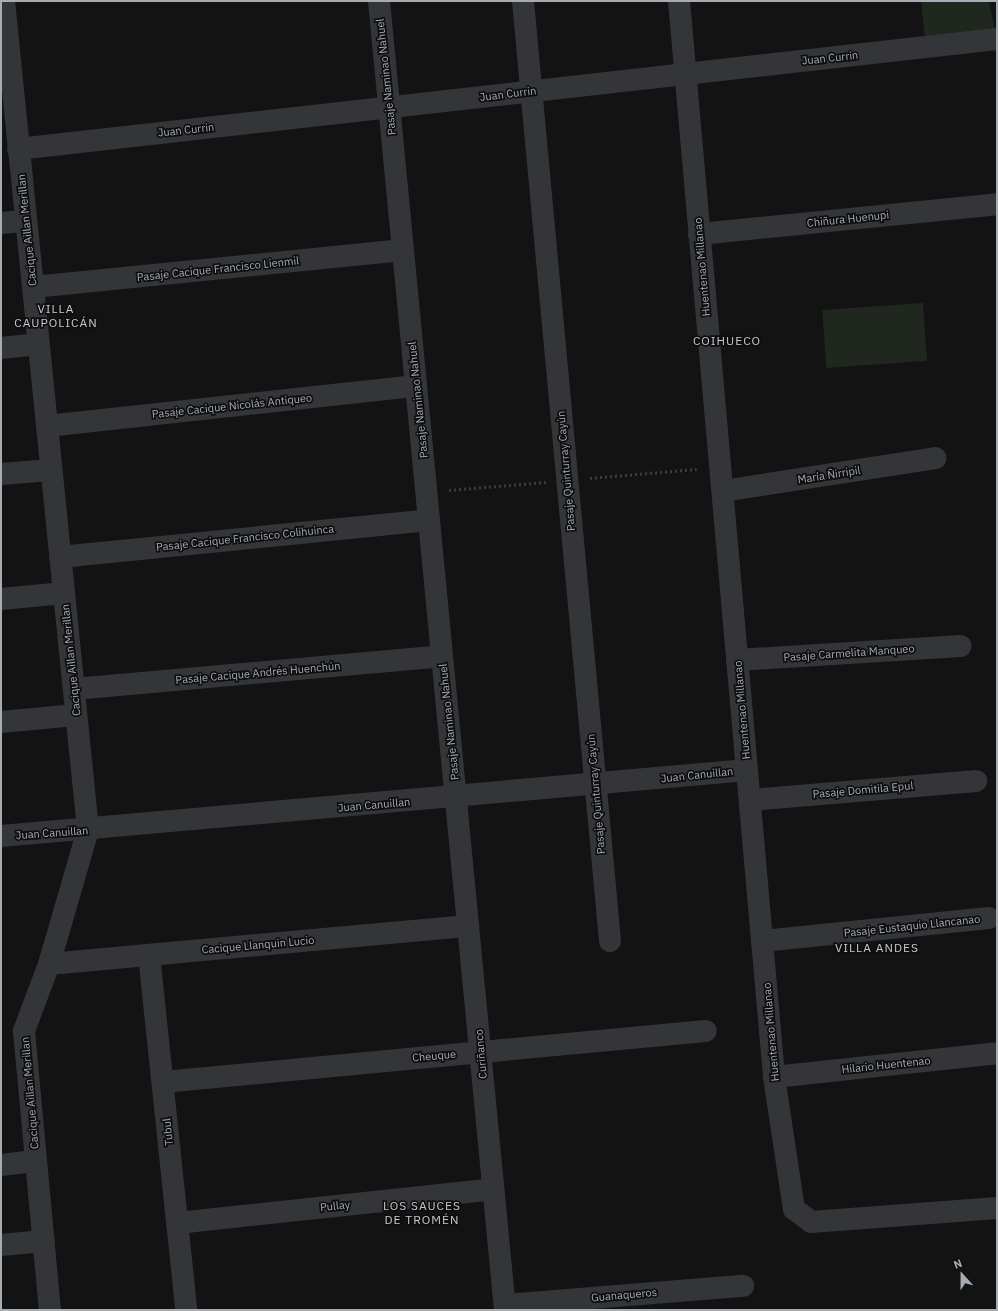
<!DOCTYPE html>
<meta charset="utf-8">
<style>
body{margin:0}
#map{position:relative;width:998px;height:1311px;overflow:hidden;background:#131314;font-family:"IBM Plex Sans",sans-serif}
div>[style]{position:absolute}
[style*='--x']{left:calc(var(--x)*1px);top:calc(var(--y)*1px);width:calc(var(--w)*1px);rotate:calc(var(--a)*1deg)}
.green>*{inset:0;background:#1f271f;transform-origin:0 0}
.path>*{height:2.5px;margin-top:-1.25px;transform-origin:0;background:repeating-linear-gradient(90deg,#3a3d40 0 2px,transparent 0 5px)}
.street>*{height:22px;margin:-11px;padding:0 11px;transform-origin:11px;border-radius:11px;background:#343539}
span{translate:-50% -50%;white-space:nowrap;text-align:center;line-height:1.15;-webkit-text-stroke:3.5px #0e0e0f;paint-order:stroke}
.street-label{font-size:11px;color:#a5acb4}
.neighbourhood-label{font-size:12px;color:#c6cad0;letter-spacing:1px}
.frame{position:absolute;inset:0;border:2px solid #a5acb4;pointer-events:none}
.north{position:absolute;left:942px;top:1255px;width:40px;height:40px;-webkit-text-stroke:3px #0e0e0f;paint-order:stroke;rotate:339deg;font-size:11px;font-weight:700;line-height:16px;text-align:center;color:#a5acb4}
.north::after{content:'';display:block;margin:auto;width:14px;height:18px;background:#a5acb4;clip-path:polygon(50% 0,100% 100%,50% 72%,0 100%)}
</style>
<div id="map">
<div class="green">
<i style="clip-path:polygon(921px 1px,989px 1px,995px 31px,925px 39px)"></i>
<i style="left:923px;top:303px;width:58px;height:101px;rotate:86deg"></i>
</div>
<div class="path">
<i style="--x:590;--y:478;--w:107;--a:-4.8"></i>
<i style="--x:449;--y:490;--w:97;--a:-4.7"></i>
</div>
<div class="street">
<i style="--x:4;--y:1;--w:833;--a:84.21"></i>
<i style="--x:88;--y:830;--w:140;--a:106.2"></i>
<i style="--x:49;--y:964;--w:72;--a:110.5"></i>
<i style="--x:24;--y:1031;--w:280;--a:84.7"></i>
<i style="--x:379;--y:1;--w:1315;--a:84.5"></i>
<i style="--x:523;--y:1;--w:944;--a:84.71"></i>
<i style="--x:679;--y:1;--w:1080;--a:84.95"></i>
<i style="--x:774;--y:1077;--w:134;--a:81.4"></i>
<i style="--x:794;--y:1209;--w:21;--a:37"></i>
<i style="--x:811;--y:1222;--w:187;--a:-4.3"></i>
<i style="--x:18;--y:149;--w:985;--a:-6.41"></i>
<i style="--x:1;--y:223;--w:25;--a:-5"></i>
<i style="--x:699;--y:234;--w:300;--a:-5.7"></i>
<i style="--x:33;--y:287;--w:372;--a:-5.7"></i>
<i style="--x:1;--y:348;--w:38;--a:-6"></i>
<i style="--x:47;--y:426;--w:371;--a:-6.2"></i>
<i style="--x:1;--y:474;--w:50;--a:-4.6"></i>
<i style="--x:723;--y:491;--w:215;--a:-8.8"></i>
<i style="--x:60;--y:557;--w:371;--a:-5.7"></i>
<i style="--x:1;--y:599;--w:63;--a:-5.4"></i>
<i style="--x:737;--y:660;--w:224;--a:-3.6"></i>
<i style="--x:74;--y:689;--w:369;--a:-5.1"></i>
<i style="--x:1;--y:722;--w:75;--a:-5.3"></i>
<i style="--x:750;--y:800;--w:227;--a:-4.8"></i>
<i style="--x:1;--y:836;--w:749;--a:-5.06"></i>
<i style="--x:762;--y:941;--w:228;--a:-5.8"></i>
<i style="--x:149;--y:955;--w:357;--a:84"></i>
<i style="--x:49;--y:964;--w:421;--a:-5.2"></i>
<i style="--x:774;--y:1077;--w:224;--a:-6.1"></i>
<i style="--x:163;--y:1082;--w:545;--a:-5.37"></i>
<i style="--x:1;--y:1165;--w:35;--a:-7"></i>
<i style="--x:177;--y:1223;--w:318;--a:-6.1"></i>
<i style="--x:1;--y:1245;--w:43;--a:-5.3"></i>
<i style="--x:505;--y:1305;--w:239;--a:-4.6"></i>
</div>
<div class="street-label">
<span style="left:830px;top:58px;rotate:-6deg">Juan Currin</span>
<span style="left:386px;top:77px;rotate:-96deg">Pasaje Naminao Nahuel</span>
<span style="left:508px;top:94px;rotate:-7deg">Juan Currin</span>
<span style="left:186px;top:130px;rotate:-6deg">Juan Currin</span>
<span style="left:848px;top:219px;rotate:-6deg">Chiñura Huenupi</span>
<span style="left:27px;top:230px;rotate:-96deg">Cacique Aillan Merillan</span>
<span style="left:702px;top:267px;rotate:-95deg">Huentenao Millanao</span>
<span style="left:218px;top:269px;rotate:-6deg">Pasaje Cacique Francisco Lienmil</span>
<span style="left:418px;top:400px;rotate:-96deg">Pasaje Naminao Nahuel</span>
<span style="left:232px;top:406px;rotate:-6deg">Pasaje Cacique Nicolás Antiqueo</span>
<span style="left:566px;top:471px;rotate:-95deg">Pasaje Quinturray Cayún</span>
<span style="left:829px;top:475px;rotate:-9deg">María Ñirripil</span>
<span style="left:245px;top:538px;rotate:-6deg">Pasaje Cacique Francisco Colihuinca</span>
<span style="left:849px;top:653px;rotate:-4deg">Pasaje Carmelita Manqueo</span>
<span style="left:71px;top:660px;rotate:-96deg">Cacique Aillan Merillan</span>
<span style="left:258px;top:673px;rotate:-5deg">Pasaje Cacique Andrés Huenchún</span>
<span style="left:742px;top:710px;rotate:-95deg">Huentenao Millanao</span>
<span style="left:449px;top:722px;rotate:-96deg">Pasaje Naminao Nahuel</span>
<span style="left:697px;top:775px;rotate:-6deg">Juan Canuillan</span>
<span style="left:863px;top:790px;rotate:-5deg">Pasaje Domitila Epul</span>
<span style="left:596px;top:794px;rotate:-95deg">Pasaje Quinturray Cayún</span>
<span style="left:374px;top:805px;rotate:-5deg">Juan Canuillan</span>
<span style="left:52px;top:833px;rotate:-4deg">Juan Canuillan</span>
<span style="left:912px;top:926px;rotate:-6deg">Pasaje Eustaquio Llancanao</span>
<span style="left:258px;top:945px;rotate:-5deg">Cacique Llanquin Lucio</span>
<span style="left:771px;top:1032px;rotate:-95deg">Huentenao Millanao</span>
<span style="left:481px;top:1054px;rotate:-95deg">Curiñanco</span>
<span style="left:434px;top:1056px;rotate:-5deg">Cheuque</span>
<span style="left:886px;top:1065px;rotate:-6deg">Hilario Huentenao</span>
<span style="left:30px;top:1093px;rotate:-95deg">Cacique Aillan Merillan</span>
<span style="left:168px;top:1132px;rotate:-96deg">Tubul</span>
<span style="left:335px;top:1206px;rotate:-6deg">Pullay</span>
<span style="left:624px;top:1295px;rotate:-5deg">Guanaqueros</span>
</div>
<div class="neighbourhood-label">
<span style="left:56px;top:316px">VILLA<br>CAUPOLICÁN</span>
<span style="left:727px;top:341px">COIHUECO</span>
<span style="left:877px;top:948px">VILLA ANDES</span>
<span style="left:422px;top:1213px">LOS SAUCES<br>DE TROMÉN</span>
</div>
<div class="frame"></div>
<div class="north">N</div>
</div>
